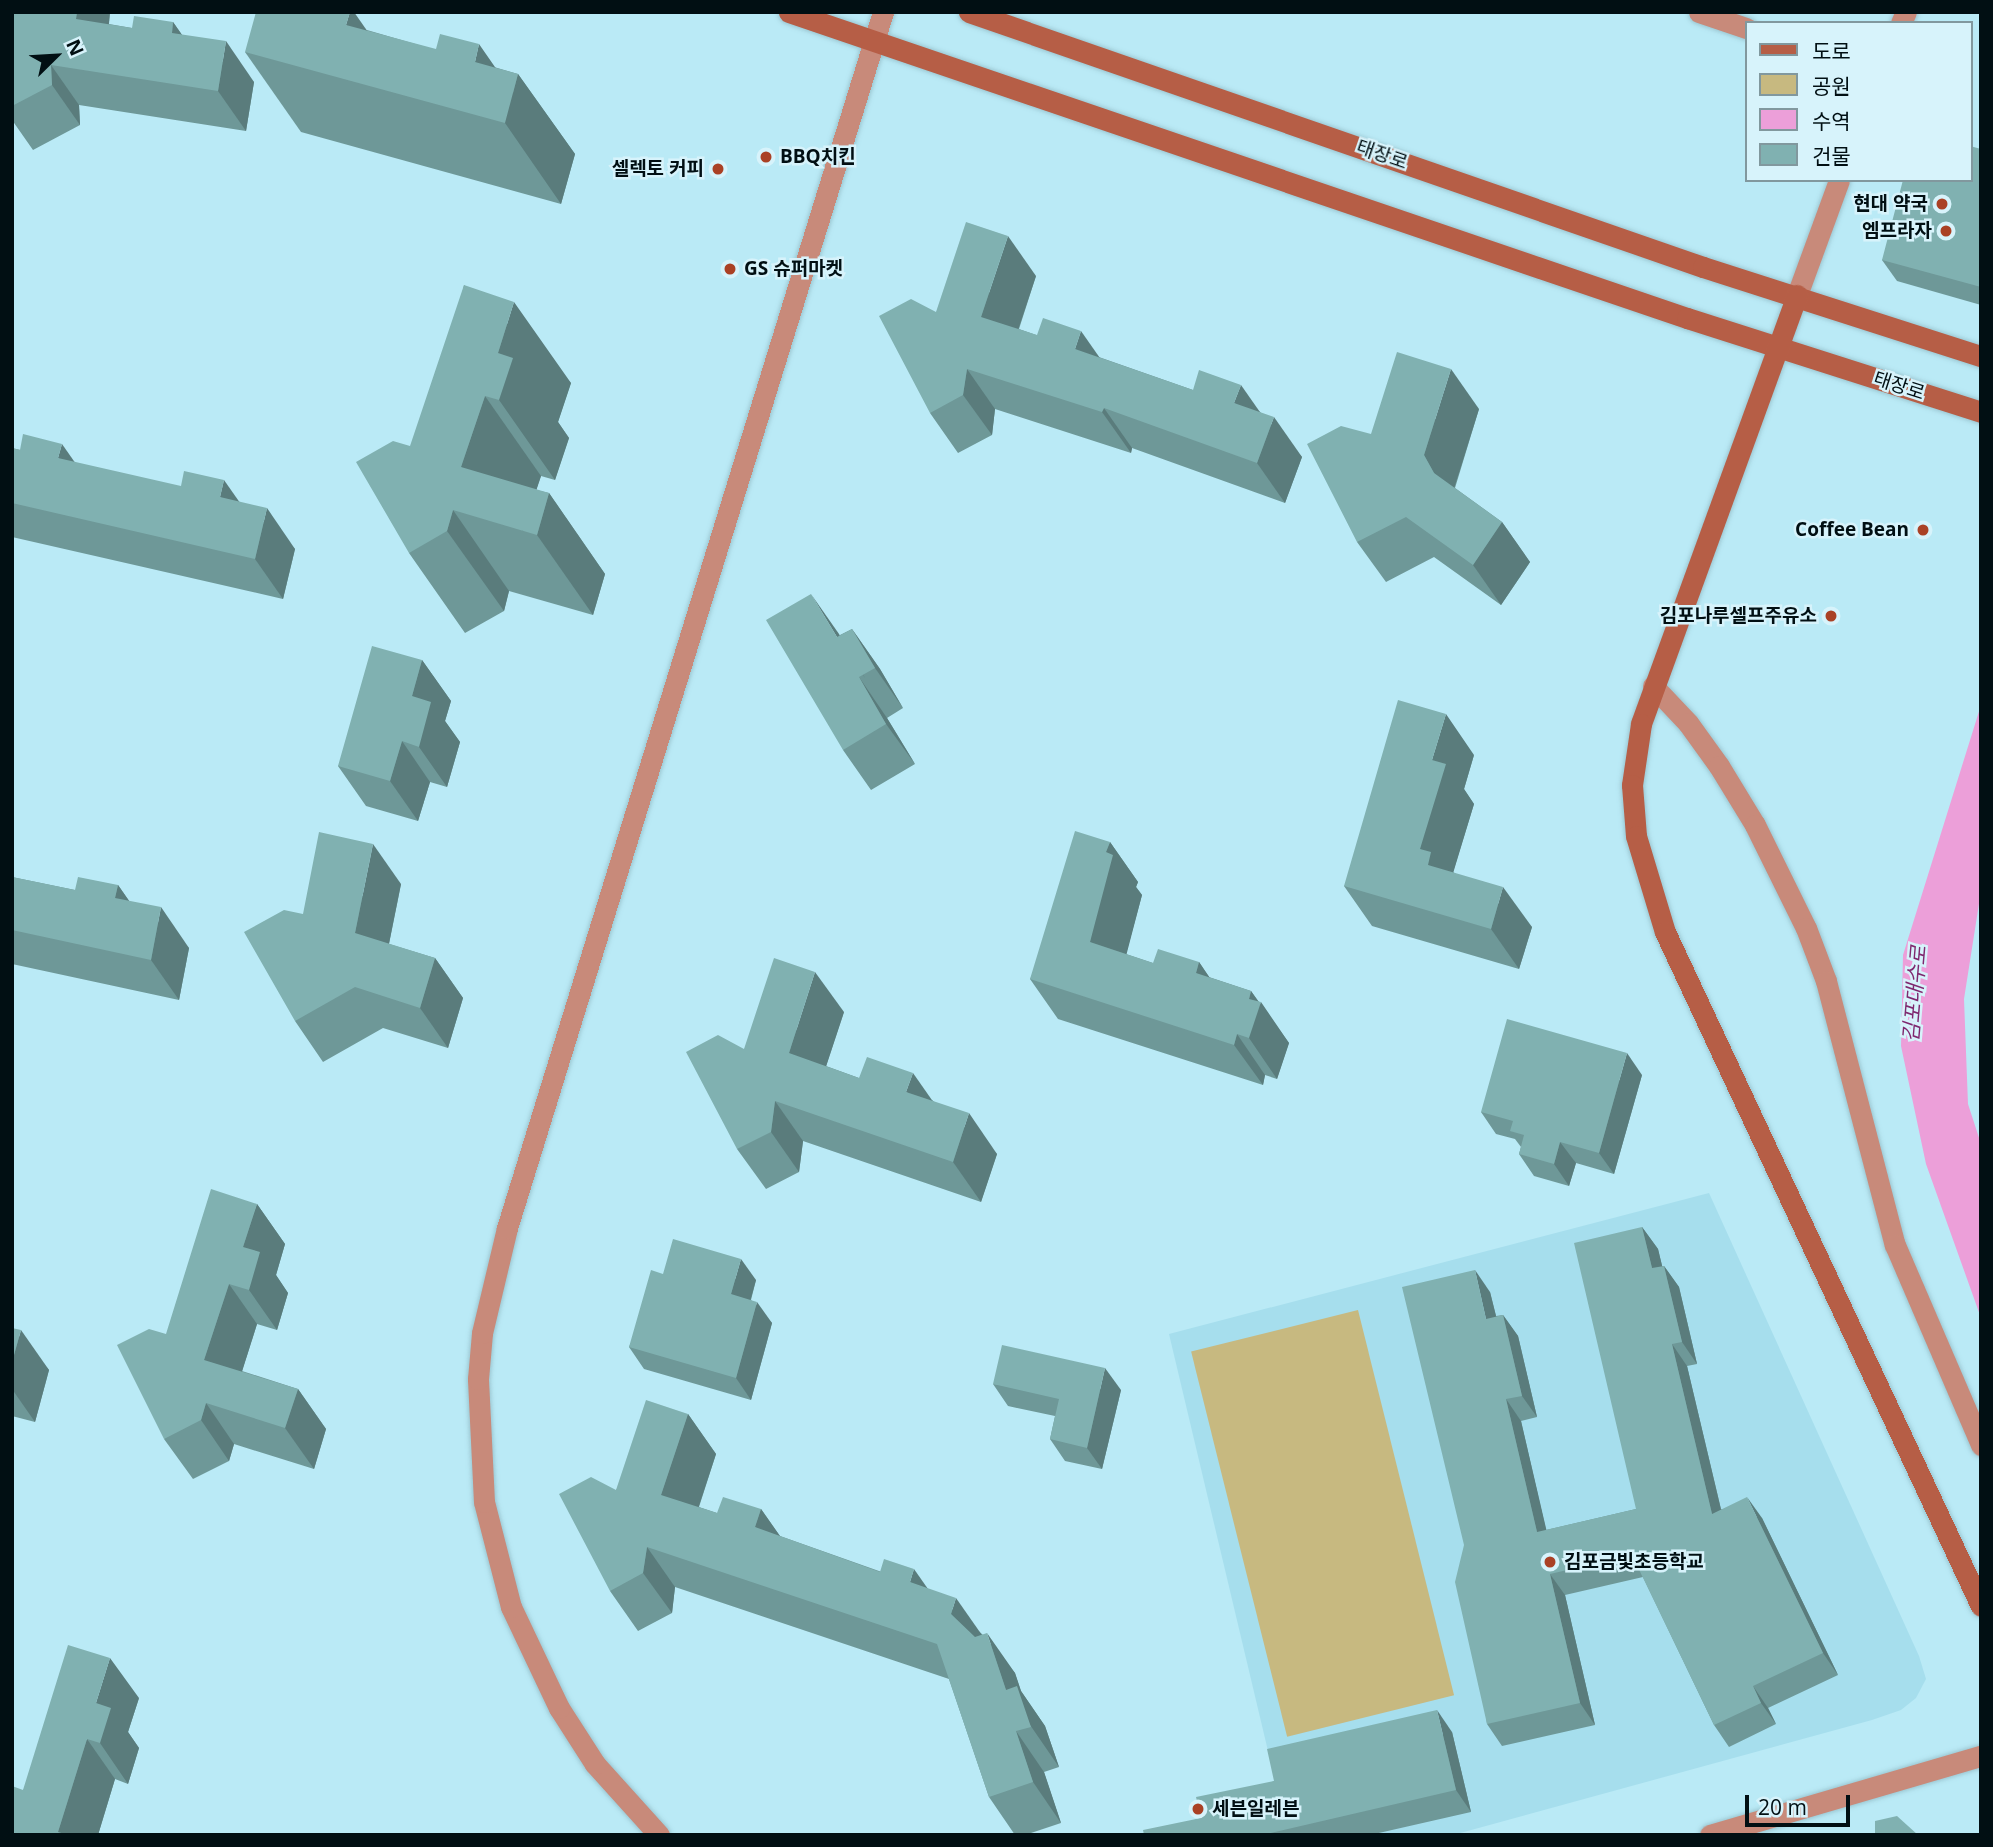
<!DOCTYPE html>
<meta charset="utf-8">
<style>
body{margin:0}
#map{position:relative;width:1993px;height:1847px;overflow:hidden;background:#baeaf6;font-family:"Open Sans","Noto Sans KR",sans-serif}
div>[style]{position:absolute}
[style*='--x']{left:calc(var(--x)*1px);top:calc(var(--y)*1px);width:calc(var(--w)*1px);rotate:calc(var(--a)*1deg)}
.built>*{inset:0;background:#a6deed}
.green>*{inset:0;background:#c7b980;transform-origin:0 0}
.water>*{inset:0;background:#ec9fd9}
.roads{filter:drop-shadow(0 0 2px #9cc7d2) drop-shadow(0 0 2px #9cc7d2)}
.lane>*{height:21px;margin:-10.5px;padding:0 10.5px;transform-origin:10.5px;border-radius:10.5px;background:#c88a7a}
.street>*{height:21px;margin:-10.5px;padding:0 10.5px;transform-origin:10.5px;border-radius:10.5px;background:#c88a7a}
.secondary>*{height:21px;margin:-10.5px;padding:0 10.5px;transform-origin:10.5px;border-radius:10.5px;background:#b65e46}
.wall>*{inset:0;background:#6e9898}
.shaded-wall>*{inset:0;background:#5a7c7c}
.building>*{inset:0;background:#80b1b1}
.dots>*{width:19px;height:19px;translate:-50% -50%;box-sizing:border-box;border:4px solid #d7f3fb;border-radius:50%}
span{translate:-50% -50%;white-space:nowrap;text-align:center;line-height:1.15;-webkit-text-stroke:5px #d7f3fb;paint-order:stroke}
.street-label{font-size:19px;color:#010f13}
.poi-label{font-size:19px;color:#010f13;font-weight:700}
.left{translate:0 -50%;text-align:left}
.right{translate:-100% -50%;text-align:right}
.water-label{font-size:21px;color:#7f286f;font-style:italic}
.frame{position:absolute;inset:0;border:14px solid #010f13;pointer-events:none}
.legend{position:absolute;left:1745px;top:21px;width:228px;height:161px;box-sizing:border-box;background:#d7f3fb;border:2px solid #81989e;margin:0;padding:9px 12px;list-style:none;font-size:21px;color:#010f13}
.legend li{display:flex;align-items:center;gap:14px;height:35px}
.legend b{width:35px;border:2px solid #81989e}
.north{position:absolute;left:21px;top:21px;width:70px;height:70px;-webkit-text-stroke:5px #d7f3fb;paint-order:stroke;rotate:66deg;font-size:19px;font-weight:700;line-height:28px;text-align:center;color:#010f13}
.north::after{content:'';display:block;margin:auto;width:24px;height:32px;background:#010f13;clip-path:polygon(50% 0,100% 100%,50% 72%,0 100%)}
.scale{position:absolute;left:1745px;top:1795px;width:105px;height:32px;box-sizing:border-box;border:4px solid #010f13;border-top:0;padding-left:9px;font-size:21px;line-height:24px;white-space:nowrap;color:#010f13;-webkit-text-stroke:5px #d7f3fb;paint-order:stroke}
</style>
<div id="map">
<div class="built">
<i style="clip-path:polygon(1709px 1193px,1919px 1656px,1926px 1679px,1916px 1698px,1901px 1710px,1872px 1720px,1453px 1835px,1288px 1835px,1169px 1334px)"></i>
</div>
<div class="green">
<i style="left:1358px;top:1310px;width:397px;height:172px;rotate:76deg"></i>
</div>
<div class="water">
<i style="clip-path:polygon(1981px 705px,1981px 891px,1964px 999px,1968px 1104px,1981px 1144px,1981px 1318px,1926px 1164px,1901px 1046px,1903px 955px)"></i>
</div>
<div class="roads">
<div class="lane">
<i style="--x:1699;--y:12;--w:50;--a:18.8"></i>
<i style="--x:1653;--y:686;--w:51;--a:46.6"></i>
<i style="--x:1688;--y:723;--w:53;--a:54.2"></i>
<i style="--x:1719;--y:766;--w:69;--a:58.6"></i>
<i style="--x:1755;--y:825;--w:115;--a:63.7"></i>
<i style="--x:1806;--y:928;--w:57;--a:69.3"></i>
<i style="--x:1826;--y:981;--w:273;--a:75.4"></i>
<i style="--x:1895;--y:1245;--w:218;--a:66.7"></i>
</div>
<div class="street">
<i style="--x:1901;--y:23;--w:12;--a:-66"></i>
<i style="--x:1797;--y:295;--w:122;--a:-69.9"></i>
<i style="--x:659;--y:1835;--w:96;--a:-132"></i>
<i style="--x:595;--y:1764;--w:67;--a:-122.7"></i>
<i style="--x:559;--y:1708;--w:112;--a:-115.4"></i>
<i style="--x:511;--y:1607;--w:108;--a:-104.4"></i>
<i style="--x:484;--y:1502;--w:123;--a:-92.8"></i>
<i style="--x:478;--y:1379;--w:46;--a:-85"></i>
<i style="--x:482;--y:1333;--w:108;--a:-76.6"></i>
<i style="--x:507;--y:1228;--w:1273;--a:-72.82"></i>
<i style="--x:1710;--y:1835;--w:282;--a:-16.3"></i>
</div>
<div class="secondary">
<i style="--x:789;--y:12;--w:949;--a:18.82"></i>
<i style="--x:1687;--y:318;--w:309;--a:17.7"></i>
<i style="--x:969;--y:12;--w:777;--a:19.16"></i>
<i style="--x:1703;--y:267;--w:292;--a:17.8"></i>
<i style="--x:1797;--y:295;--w:456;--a:110"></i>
<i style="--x:1641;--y:724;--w:62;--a:98.4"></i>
<i style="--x:1632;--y:785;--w:51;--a:85.5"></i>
<i style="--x:1636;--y:836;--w:100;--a:73.2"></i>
<i style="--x:1665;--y:932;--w:744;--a:64.88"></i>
</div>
</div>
<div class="wall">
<i style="clip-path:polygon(12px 12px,110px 12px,109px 24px,132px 28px,173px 22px,182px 35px,254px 82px,246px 131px,79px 105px,80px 125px,33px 150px,12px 120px)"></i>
<i style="clip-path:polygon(367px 30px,518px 74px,575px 154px,561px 204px,301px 132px,245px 52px)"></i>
<i style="clip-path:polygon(1981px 149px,1981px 305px,1897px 281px,1882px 260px)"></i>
<i style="clip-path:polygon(1036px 276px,1019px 329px,1193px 390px,1259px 411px,1302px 457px,1285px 503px,1132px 448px,1131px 453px,995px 409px,992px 435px,958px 453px,930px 413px,936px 312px)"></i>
<i style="clip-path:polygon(464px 285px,571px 383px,558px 422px,569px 438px,555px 480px,541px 476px,536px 490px,549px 493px,605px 574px,593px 615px,509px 591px,504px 611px,465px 633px,409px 553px)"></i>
<i style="clip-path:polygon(1479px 409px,1455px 488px,1502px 522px,1530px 562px,1501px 605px,1434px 557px,1386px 582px,1357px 542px,1371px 434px)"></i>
<i style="clip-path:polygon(12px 448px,240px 502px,295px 549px,283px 599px,12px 537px)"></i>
<i style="clip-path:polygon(852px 629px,880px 669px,903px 708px,887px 718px,915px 764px,871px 790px,843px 750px,840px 635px)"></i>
<i style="clip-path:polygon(422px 660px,451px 701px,445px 721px,460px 742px,447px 787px,430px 782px,418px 821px,366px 806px,338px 766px)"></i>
<i style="clip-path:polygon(1474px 755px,1464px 789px,1474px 804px,1453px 872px,1532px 927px,1519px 969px,1372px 926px,1344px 886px)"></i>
<i style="clip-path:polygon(1110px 842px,1138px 882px,1136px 887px,1142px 895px,1126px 954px,1153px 963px,1199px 962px,1209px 977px,1251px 991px,1289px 1043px,1277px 1079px,1265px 1075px,1263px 1085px,1058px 1019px,1030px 979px)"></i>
<i style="clip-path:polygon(12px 877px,75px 890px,118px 885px,129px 901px,189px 948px,179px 1000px,12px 964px)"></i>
<i style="clip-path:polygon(401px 884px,389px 944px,435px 958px,463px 998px,448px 1048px,383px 1028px,323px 1062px,295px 1021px,303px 914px)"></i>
<i style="clip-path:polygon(844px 1012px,826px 1066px,859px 1078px,932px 1100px,997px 1154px,981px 1202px,803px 1141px,799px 1172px,766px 1189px,737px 1149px,744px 1049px)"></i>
<i style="clip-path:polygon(1642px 1075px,1614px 1174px,1576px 1163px,1569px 1186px,1534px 1176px,1519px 1154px,1521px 1147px,1515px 1139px,1496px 1134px,1481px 1112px)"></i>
<i style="clip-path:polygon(257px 1204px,285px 1244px,276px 1275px,288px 1293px,277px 1330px,257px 1324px,242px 1371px,298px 1389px,326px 1429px,314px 1469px,234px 1444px,229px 1461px,193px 1479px,164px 1439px)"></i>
<i style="clip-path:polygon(1642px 1227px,1658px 1249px,1662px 1266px,1664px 1266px,1679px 1287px,1697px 1364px,1687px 1366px,1721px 1509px,1762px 1518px,1838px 1675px,1768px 1708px,1776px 1724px,1729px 1747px,1714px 1725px,1643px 1577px,1565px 1595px,1595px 1725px,1502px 1746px,1487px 1724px,1464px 1545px,1490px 1292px,1496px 1316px,1503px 1315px,1518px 1336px,1537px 1417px,1521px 1421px,1546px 1530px,1636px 1509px)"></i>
<i style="clip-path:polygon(663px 1274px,756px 1280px,751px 1300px,772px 1323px,751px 1400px,644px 1369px,629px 1347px)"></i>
<i style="clip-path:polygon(12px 1328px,49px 1370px,35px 1422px,12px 1416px)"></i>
<i style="clip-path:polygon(993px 1384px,1121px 1390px,1102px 1469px,1065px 1461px,1050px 1439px,1055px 1416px,1008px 1406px)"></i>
<i style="clip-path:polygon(688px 1414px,716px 1454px,699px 1507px,717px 1513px,761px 1509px,780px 1536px,927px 1588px,982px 1634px,1015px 1673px,1021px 1691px,1045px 1726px,1059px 1767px,1044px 1772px,1061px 1823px,1025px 1835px,1015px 1835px,989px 1797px,949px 1679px,675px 1587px,672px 1613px,638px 1631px,610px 1591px,616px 1490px)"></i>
<i style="clip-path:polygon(139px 1698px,128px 1732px,139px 1748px,128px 1784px,115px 1779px,98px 1835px,12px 1835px,23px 1790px)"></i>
<i style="clip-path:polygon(1452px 1732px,1471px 1812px,1370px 1835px,1144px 1835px,1201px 1818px,1274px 1781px)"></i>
</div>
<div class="shaded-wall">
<i style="clip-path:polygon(77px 12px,110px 12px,105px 60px,76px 19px)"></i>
<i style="clip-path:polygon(350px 12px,354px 12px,407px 88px,346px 25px)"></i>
<i style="clip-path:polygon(173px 22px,201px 62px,172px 33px)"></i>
<i style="clip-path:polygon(226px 41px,254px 82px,246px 131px,218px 91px)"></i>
<i style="clip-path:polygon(479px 44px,513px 93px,518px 74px,575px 154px,561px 204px,505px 123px,475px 62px)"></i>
<i style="clip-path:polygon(51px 65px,79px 105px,80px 125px,52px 85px)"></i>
<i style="clip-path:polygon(1008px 236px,1036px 276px,1009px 357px,981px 317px)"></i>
<i style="clip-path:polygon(514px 302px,571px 383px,558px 422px,569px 438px,555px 480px,499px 400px,498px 353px)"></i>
<i style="clip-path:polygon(1081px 331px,1109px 371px,1075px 349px)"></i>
<i style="clip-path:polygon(12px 364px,14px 368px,12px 382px)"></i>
<i style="clip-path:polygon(967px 369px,995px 409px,992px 435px,963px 395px)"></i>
<i style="clip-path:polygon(1451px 369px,1479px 409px,1452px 495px,1434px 473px,1424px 455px)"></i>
<i style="clip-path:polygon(1241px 385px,1269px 425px,1234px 403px)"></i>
<i style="clip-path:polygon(485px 396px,541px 476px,523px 531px,461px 467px)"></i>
<i style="clip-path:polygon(1104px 408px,1132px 448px,1131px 453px,1102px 412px)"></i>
<i style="clip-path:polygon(1274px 417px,1302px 457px,1285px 503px,1257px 463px)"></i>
<i style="clip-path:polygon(62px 444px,90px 484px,58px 458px)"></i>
<i style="clip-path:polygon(224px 480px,252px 520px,220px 497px)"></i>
<i style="clip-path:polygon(549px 493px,605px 574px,593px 615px,537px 535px)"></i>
<i style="clip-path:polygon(267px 508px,295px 549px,283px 599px,255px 559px)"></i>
<i style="clip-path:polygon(453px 510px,509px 591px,504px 611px,447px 531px)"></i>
<i style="clip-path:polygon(1502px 522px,1530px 562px,1501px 605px,1473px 565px)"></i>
<i style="clip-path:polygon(811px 594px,839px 634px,865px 678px,837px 637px)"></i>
<i style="clip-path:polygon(852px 629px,880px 669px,903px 708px,875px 668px)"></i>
<i style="clip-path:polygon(422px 660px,451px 701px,445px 721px,460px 742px,447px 787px,419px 747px,412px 696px)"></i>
<i style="clip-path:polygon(859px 677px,887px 718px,915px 764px,886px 724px)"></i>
<i style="clip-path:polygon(1446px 714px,1474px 755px,1464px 789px,1474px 804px,1451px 880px,1428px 865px,1420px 849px,1432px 760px)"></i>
<i style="clip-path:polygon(402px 741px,430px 782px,418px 821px,390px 781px)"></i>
<i style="clip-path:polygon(1110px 842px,1138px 882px,1136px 887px,1142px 895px,1119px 983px,1090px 942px,1106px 852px)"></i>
<i style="clip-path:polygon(373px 844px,401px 884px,383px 973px,355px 933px)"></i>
<i style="clip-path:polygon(118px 885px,146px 925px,115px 898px)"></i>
<i style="clip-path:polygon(1503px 887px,1532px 927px,1519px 969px,1491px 929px)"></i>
<i style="clip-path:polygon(161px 907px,189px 948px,179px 1000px,151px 960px)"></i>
<i style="clip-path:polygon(435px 958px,463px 998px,448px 1048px,420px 1008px)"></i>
<i style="clip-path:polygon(1199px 962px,1227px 1003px,1196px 973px)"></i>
<i style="clip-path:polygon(815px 972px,844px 1012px,817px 1094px,789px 1053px)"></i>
<i style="clip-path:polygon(1251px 991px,1260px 1004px,1261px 1002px,1289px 1043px,1277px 1079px,1249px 1038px,1249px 999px)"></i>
<i style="clip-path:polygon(1237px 1034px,1265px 1075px,1263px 1085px,1234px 1045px)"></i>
<i style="clip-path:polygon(1627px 1053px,1642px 1075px,1614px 1174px,1599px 1153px)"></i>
<i style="clip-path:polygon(913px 1073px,941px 1113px,906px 1092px)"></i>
<i style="clip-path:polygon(775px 1101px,803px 1141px,799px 1172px,771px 1132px)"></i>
<i style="clip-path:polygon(969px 1113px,997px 1154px,981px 1202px,953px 1162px)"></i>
<i style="clip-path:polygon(1560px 1142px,1576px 1163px,1569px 1186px,1554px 1164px)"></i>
<i style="clip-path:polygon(257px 1204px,285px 1244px,276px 1275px,288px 1293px,277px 1330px,249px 1290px,243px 1247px)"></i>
<i style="clip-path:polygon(1642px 1227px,1658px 1249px,1668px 1290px,1652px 1268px)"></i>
<i style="clip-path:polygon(741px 1259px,756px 1280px,746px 1316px,731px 1294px)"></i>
<i style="clip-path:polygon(1664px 1266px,1679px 1287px,1697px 1364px,1682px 1342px)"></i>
<i style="clip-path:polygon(1475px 1270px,1490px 1292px,1502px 1340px,1486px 1319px)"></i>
<i style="clip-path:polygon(229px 1284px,257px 1324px,233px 1400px,204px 1360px)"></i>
<i style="clip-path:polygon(757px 1302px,772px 1323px,751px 1400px,736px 1378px)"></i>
<i style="clip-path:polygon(1503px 1315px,1518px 1336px,1537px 1417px,1522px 1396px)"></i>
<i style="clip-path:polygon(21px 1330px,49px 1370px,35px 1422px,12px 1389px,12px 1362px)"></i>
<i style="clip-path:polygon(1672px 1344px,1687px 1366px,1727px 1535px,1712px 1514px)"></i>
<i style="clip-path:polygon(1105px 1368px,1121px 1390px,1102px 1469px,1087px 1448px)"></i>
<i style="clip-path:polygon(298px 1389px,326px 1429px,314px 1469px,285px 1428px)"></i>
<i style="clip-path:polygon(1506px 1399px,1521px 1421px,1552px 1554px,1537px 1532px)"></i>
<i style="clip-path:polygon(206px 1403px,234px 1444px,229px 1461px,201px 1420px)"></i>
<i style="clip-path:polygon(688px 1414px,716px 1454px,689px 1536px,661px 1495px)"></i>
<i style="clip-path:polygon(1747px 1497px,1762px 1518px,1838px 1675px,1823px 1653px)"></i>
<i style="clip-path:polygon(761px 1509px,789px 1549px,755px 1527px)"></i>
<i style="clip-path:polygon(647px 1547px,675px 1587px,672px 1613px,643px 1573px)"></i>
<i style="clip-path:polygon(914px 1569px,942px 1609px,910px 1582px)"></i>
<i style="clip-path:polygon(1550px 1574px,1565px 1595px,1595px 1725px,1580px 1703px)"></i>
<i style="clip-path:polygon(956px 1598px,984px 1638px,979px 1654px,951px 1614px)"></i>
<i style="clip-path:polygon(987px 1633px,1015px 1673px,1021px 1691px,1045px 1726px,1059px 1767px,1006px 1690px)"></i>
<i style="clip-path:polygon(110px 1658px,139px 1698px,128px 1732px,139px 1748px,128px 1784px,100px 1743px,96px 1703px)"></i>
<i style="clip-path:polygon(1753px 1686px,1768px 1708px,1776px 1724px,1761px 1703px)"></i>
<i style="clip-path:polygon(1437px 1710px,1452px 1732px,1471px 1812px,1456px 1790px)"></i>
<i style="clip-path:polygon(1016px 1731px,1044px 1772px,1061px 1823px,1033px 1782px)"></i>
<i style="clip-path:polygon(87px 1739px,115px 1779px,98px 1835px,60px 1835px,58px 1832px)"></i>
</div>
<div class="building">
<i style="clip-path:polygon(12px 12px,77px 12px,76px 19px,132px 28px,134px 16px,173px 22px,172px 33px,226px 41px,218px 91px,51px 65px,52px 85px,12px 106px)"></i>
<i style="clip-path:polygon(256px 12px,303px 12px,310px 14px,310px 12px,350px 12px,346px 25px,436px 49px,440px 34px,479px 44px,475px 62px,518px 74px,505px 123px,245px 52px)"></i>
<i style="clip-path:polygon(1970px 146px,1981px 149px,1981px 287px,1882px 260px,1903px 180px,1970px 180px)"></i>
<i style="clip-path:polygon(966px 222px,1008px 236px,981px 317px,1037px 335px,1043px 318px,1081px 331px,1075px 349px,1193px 390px,1199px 370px,1241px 385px,1234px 403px,1274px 417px,1257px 463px,1104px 408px,1102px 412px,967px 369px,963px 395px,930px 413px,879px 316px,911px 299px,936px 312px)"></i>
<i style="clip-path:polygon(464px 285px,514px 302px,498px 353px,513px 358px,499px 400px,485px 396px,461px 467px,549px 493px,537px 535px,453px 510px,447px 531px,409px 553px,356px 462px,393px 441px,410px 446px)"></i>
<i style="clip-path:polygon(1397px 352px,1451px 369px,1424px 455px,1434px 473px,1502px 522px,1473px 565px,1406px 517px,1357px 542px,1307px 444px,1341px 426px,1371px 434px)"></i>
<i style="clip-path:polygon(23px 434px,62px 444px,58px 458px,181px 486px,184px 471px,224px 480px,220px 497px,267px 508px,255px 559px,12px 503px,12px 448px,20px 450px)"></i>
<i style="clip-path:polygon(811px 594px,837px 637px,852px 629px,875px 668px,859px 677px,886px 724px,843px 750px,766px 620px)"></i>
<i style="clip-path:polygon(372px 646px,422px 660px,412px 696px,431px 702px,419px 747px,402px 741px,390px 781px,338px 766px)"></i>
<i style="clip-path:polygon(1398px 700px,1446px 714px,1432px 760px,1446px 764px,1420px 849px,1431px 852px,1428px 865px,1503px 887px,1491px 929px,1344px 886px)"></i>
<i style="clip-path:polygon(1075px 831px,1110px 842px,1106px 852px,1113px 855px,1090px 942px,1153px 963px,1158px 949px,1199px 962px,1196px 973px,1251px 991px,1249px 999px,1261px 1002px,1249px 1038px,1237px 1034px,1234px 1045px,1030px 979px)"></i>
<i style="clip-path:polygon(319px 832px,373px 844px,355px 933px,435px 958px,420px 1008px,355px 987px,295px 1021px,244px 932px,284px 910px,303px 914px)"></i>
<i style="clip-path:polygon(12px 877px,75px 890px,78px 877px,118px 885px,115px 898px,161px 907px,151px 960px,12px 930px)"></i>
<i style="clip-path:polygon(774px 958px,815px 972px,789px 1053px,859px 1078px,867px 1057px,913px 1073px,906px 1092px,969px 1113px,953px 1162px,775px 1101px,771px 1132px,737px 1149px,686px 1052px,718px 1035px,744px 1049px)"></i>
<i style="clip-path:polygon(1507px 1019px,1627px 1053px,1599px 1153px,1560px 1142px,1554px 1164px,1519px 1154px,1524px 1135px,1510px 1131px,1513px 1121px,1481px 1112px)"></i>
<i style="clip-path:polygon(211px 1189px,257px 1204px,243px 1247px,260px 1252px,249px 1290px,229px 1284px,204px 1360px,298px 1389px,285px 1428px,206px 1403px,201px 1420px,164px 1439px,117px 1345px,149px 1329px,166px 1334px)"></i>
<i style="clip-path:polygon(1642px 1227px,1652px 1268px,1664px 1266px,1682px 1342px,1672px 1344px,1712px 1514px,1747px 1497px,1823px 1653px,1753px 1686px,1761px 1703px,1714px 1725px,1632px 1555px,1550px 1574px,1580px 1703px,1487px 1724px,1455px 1582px,1464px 1545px,1402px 1287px,1475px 1270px,1486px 1319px,1503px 1315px,1522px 1396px,1506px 1399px,1537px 1532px,1636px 1509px,1574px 1243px)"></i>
<i style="clip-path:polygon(673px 1239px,741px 1259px,731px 1294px,757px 1302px,736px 1378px,629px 1347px,651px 1270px,663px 1274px)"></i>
<i style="clip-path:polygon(12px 1328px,21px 1330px,12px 1362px)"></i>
<i style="clip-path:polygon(1002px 1345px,1105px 1368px,1087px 1448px,1050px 1439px,1059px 1399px,993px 1384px)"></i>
<i style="clip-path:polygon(646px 1400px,688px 1414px,661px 1495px,717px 1513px,723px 1497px,761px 1509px,755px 1527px,880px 1572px,884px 1559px,914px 1569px,910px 1582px,956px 1598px,951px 1614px,975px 1637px,987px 1633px,1006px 1690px,1017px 1686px,1031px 1727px,1016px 1731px,1033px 1782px,989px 1797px,937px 1644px,647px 1547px,643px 1573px,610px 1591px,559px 1494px,591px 1477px,616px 1490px)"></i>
<i style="clip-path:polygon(68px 1645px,110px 1658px,96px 1703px,111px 1708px,100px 1743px,87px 1739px,58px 1832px,68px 1835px,12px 1835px,12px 1786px,23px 1790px)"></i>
<i style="clip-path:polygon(1437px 1710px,1456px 1790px,1262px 1835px,1144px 1835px,1143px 1830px,1201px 1818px,1196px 1797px,1274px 1781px,1267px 1749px)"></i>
<i style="clip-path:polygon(1897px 1816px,1918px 1835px,1875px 1835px,1875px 1821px)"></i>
</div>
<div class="dots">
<i style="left:766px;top:157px;background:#aa4125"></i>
<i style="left:718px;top:169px;background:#aa4125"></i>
<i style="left:1942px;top:204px;background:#aa4125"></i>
<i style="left:1946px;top:231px;background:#aa4125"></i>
<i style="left:730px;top:269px;background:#aa4125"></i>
<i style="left:1923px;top:530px;background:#aa4125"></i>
<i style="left:1831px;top:616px;background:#aa4125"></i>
<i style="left:1550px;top:1562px;background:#aa4125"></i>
<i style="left:1198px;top:1809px;background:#aa4125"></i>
</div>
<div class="street-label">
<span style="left:1382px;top:155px;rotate:19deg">태장로</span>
<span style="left:1899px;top:386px;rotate:18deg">태장로</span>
</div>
<div class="poi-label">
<span class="left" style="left:780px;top:157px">BBQ치킨</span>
<span class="right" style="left:704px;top:169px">셀렉토 커피</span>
<span class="right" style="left:1928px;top:204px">현대 약국</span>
<span class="right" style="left:1932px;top:231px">엠프라자</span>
<span class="left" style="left:744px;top:269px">GS 슈퍼마켓</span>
<span class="right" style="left:1909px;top:530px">Coffee Bean</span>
<span class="right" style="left:1817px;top:616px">김포나루셀프주유소</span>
<span class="left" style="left:1564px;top:1562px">김포금빛초등학교</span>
<span class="left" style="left:1212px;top:1809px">세븐일레븐</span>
</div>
<div class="water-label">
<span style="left:1914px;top:994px;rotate:-85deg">김포대수로</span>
</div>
<div class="frame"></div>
<ul class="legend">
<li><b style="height:9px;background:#b65e46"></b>도로</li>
<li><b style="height:19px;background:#c7b980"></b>공원</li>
<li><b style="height:19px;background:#ec9fd9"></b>수역</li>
<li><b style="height:19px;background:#80b1b1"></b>건물</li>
</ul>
<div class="north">N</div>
<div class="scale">20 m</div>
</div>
